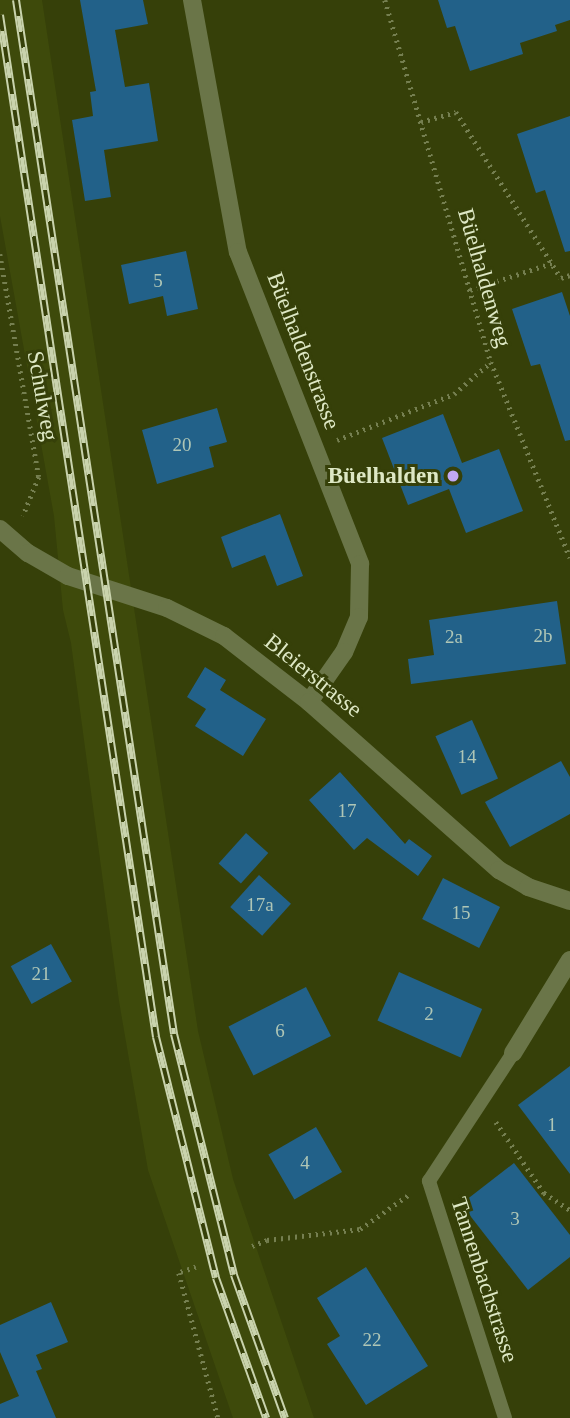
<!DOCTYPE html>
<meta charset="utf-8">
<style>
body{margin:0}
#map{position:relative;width:570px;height:1418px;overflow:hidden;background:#364009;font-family:"Times New Roman",serif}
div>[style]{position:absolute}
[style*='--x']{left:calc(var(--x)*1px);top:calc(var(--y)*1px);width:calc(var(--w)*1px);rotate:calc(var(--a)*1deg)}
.built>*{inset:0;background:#3e4a0b}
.building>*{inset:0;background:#226189;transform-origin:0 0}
.path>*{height:4.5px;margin-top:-2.25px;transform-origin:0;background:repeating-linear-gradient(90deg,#757f50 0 2px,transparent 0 7px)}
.lane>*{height:14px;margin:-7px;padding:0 7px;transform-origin:7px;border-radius:7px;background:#6a7548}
.street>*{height:18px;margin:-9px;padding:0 9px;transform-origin:9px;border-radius:9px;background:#6a7548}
.rail>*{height:8px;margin-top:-4px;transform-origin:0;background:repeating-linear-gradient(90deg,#364009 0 16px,#c9d3ad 0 32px);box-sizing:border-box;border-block:2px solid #c9d3ad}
.dots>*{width:19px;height:19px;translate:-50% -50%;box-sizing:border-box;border:4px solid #364009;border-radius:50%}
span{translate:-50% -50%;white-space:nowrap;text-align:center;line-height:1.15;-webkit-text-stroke:6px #364009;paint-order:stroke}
.number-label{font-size:19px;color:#afc6b6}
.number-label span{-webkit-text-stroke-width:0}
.street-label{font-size:23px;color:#dee8c5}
.poi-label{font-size:23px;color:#dee8c5;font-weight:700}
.right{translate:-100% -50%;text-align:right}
</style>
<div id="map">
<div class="built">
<i style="clip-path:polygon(0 0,42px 0,198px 1031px,233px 1179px,314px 1418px,233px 1418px,148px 1170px,119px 1001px,71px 643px,63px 610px,54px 516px,0 216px)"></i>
</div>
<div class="building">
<i style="clip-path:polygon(80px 0,143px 0,148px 24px,115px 30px,125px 87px,149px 83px,158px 141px,104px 150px,111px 197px,85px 201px,72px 120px,93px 116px,90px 92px,96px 91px)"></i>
<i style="clip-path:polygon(438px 0,570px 0,570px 20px,555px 25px,557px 31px,520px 43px,523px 54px,470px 71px,455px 26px,447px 28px)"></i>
<i style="clip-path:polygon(570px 116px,570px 251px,565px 252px,545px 190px,536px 193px,517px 134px)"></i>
<i style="clip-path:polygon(186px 251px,198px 309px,167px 316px,163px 296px,129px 304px,121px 265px)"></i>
<i style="clip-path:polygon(562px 292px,570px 316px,570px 440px,565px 441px,540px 364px,531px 366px,512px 309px)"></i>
<i style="clip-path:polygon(217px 408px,227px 442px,209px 447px,214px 467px,157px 484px,142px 430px)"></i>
<i style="clip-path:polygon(443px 414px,462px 463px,499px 449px,523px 511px,466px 533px,449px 489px,408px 505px,382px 438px)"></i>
<i style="clip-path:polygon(280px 514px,303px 576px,277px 586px,265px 555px,232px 568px,221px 537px)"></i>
<i style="clip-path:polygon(557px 601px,566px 664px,411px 684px,408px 659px,434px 655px,429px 620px)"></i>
<i style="clip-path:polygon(205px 667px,226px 680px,220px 690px,266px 719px,243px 756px,195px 726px,206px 709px,187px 697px)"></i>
<i style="left:472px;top:720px;width:64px;height:40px;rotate:66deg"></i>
<i style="clip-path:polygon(561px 761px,570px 777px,570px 814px,510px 847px,485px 802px)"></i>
<i style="clip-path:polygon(340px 772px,405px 844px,409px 839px,432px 856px,418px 876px,367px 838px,354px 850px,309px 800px)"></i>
<i style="left:246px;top:833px;width:30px;height:41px;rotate:42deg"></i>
<i style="left:259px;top:875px;width:43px;height:43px;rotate:42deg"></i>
<i style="left:443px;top:878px;width:64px;height:46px;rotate:27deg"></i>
<i style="left:51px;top:944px;width:43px;height:46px;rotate:61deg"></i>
<i style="left:399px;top:972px;width:91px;height:53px;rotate:24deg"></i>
<i style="left:306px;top:987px;width:55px;height:87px;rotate:63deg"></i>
<i style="clip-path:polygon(570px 1066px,570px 1174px,518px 1105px)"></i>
<i style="left:316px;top:1127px;width:52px;height:55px;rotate:60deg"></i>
<i style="clip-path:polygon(514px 1163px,570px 1235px,570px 1257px,528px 1290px,461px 1204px)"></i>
<i style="clip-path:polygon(366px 1267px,428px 1366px,366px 1405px,327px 1344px,340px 1336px,317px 1298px)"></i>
<i style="clip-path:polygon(51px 1302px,68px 1342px,36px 1355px,42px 1369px,36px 1371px,56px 1418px,0 1418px,0 1404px,19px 1396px,0 1352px,0 1325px)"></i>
</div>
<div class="path">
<i style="--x:385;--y:0;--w:377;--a:73.7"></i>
<i style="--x:491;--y:362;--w:211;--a:68"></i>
<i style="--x:421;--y:122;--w:36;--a:-16"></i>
<i style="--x:456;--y:112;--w:196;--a:57.7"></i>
<i style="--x:561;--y:278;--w:9;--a:-18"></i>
<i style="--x:0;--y:254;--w:226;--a:80.1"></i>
<i style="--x:39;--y:477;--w:42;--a:112.3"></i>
<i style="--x:470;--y:290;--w:89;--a:-18.2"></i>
<i style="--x:337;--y:440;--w:126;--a:-21.5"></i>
<i style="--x:454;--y:394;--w:49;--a:-40.9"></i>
<i style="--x:496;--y:1122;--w:86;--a:55.9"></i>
<i style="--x:544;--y:1193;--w:31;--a:33"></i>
<i style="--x:252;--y:1246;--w:16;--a:-22"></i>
<i style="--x:267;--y:1240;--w:94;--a:-6.7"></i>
<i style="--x:360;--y:1229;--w:62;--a:-35.2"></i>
<i style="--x:196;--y:1267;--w:18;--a:161"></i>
<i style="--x:179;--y:1273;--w:150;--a:74.9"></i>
</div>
<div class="lane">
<i style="--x:505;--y:1418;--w:249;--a:-107.8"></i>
<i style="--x:429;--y:1181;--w:153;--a:-56.7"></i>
</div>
<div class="street">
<i style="--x:192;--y:0;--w:256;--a:79.7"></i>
<i style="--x:238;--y:252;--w:335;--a:68.6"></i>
<i style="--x:360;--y:564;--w:53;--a:91.1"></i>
<i style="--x:359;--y:617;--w:38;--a:113"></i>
<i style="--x:344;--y:652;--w:61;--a:125"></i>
<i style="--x:0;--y:529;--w:37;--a:41"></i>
<i style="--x:28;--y:553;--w:46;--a:29.9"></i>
<i style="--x:68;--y:576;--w:104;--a:17.9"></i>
<i style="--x:167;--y:608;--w:64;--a:26.2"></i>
<i style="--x:224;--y:636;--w:108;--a:37.8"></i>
<i style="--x:309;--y:702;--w:254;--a:41.5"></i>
<i style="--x:499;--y:870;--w:34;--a:30"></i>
<i style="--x:528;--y:887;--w:44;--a:18.4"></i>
<i style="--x:513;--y:1053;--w:109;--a:-58.5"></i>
</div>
<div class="rail">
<i style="--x:16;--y:0;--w:1046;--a:81.31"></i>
<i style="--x:174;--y:1034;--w:248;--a:76"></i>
<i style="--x:234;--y:1275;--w:152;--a:70.4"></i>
<i style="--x:0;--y:15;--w:1034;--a:81.32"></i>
<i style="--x:156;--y:1037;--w:248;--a:76"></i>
<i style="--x:216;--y:1278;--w:149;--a:70.3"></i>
</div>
<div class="dots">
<i style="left:453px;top:476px;background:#c2a8f3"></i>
</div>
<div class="number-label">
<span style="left:158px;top:281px">5</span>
<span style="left:182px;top:445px">20</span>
<span style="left:543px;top:636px">2b</span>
<span style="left:454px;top:637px">2a</span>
<span style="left:467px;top:757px">14</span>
<span style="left:347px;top:811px">17</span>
<span style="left:260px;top:905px">17a</span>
<span style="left:461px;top:913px">15</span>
<span style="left:41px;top:974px">21</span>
<span style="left:429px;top:1014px">2</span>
<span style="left:280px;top:1031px">6</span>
<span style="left:552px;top:1125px">1</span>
<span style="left:305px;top:1163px">4</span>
<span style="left:515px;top:1219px">3</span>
<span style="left:372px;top:1340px">22</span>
</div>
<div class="street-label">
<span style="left:484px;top:278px;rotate:74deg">Büelhaldenweg</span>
<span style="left:303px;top:351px;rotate:69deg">Büelhaldenstrasse</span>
<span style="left:42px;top:396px;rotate:80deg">Schulweg</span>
<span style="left:313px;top:676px;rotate:39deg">Bleierstrasse</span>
<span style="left:484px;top:1280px;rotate:72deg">Tannenbachstrasse</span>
</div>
<div class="poi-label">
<span class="right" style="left:439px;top:476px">Büelhalden</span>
</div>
</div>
